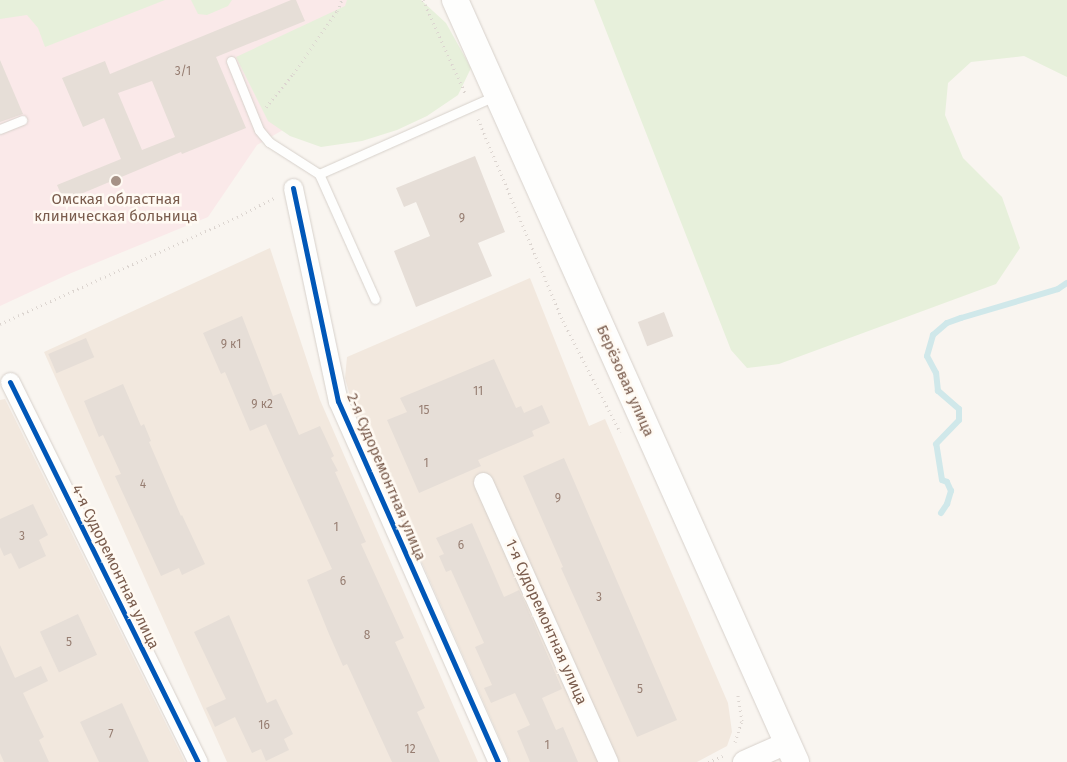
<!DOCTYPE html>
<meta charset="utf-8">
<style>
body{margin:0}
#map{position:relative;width:1067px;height:762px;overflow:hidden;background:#f9f5f0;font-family:"Fira Sans",sans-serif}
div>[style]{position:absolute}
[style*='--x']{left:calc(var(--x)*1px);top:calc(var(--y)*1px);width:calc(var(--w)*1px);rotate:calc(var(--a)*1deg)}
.residential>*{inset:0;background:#f2e8de}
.medical>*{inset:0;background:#fae9e9}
.green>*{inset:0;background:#e7f0db}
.stream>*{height:6px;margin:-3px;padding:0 3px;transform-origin:3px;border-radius:3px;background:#d0e8ea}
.building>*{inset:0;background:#e6ded7;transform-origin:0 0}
.path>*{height:3px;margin-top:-1.5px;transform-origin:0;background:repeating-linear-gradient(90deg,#dcd5d0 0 1px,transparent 0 5px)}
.roads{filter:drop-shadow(0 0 1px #d7d1cb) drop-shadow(0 0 1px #d7d1cb)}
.service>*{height:9px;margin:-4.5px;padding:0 4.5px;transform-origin:4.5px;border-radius:4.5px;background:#fefefd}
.minor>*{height:19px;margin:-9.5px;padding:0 9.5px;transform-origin:9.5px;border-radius:9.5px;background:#fefefd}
.tertiary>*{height:22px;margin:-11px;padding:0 11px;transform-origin:11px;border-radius:11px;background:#fefefd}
.secondary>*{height:26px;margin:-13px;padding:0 13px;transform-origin:13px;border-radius:13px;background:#fefefd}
.cycleway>*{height:5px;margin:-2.5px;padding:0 2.5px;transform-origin:2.5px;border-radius:2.5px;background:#0057b8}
.dots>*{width:14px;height:14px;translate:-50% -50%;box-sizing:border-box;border:2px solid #fffaf3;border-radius:50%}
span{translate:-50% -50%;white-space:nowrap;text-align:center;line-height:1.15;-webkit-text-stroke:5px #fffaf3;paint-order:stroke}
.number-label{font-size:12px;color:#977e72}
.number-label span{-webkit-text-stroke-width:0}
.poi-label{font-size:15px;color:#7a5c4d}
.street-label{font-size:15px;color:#7a5c4d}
</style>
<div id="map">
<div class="residential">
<i style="clip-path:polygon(270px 248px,320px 400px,478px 762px,227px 762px,44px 352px)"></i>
<i style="clip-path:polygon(530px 278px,589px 426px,605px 419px,728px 703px,732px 732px,727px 746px,697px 762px,510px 762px,353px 407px,345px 378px,347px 357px)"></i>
<i style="clip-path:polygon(5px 399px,185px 762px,0 762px,0 400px)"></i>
</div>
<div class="medical">
<i style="clip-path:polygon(0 0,365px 0,300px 120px,257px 145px,208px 217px,69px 274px,0 306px)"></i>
</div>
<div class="green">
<i style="clip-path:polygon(0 0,165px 0,45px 47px,38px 28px,27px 15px,0 19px)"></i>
<i style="clip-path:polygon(191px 0,232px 0,228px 6px,207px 15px,198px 14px)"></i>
<i style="clip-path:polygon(347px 0,421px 0,446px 23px,471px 68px,458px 95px,427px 116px,397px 130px,362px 141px,321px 147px,290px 136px,268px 121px,236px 57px,345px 6px)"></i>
<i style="clip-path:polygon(594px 0,1067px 0,1067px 77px,1024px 56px,971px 62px,948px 83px,945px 115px,963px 158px,1002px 197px,1020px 248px,996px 284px,779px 364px,747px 368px,731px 350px)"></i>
</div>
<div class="stream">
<i style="--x:941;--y:513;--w:11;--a:-56"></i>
<i style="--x:947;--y:504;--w:14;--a:-73"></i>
<i style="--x:951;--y:491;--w:10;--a:-114"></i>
<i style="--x:947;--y:482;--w:5;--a:-158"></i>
<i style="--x:942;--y:480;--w:36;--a:-99"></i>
<i style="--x:936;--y:444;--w:33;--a:-46"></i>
<i style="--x:959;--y:420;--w:11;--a:-90"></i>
<i style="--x:959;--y:409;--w:28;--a:-139"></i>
<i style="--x:938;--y:391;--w:18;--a:-96"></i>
<i style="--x:936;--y:373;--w:19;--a:-118"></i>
<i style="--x:927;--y:356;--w:22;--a:-74"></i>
<i style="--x:933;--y:335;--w:18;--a:-41"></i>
<i style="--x:947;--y:323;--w:15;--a:-20"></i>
<i style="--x:961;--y:318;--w:101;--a:-16.6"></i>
<i style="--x:1058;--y:289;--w:11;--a:-34"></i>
</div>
<div class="building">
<i style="clip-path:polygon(evenodd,291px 0,296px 0,305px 21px,216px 57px,246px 128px,182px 154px,181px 152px,64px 201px,57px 185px,121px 159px,104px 118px,83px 127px,62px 78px,105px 61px,110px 74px,291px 0,152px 81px,175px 137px,142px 150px,118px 93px,152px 81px)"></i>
<i style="clip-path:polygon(0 60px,23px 114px,0 122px)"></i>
<i style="clip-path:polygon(475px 156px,505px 232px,478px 243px,492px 276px,416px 307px,394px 251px,430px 236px,416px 202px,404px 207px,396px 188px)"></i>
<i style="left:664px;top:312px;width:26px;height:28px;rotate:69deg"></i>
<i style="clip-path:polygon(242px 316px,273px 396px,281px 393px,299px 435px,320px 426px,334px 456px,331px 458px,338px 471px,335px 472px,366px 542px,361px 544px,404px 638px,395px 642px,425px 708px,417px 712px,440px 762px,392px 762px,347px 664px,343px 666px,329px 634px,307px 580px,332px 569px,266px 424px,250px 431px,225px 372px,221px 374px,203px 333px)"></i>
<i style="left:86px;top:338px;width:21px;height:41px;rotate:67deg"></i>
<i style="clip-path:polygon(494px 359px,516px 408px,521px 406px,524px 413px,542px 405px,550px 423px,532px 431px,534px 436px,478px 460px,481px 466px,419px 493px,387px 420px,407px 412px,400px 398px)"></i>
<i style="clip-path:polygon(123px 384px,141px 426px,144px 424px,151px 441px,149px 442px,181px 516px,182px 515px,205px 564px,182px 575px,179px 568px,161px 576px,115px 476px,121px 474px,103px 435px,99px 437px,84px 401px)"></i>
<i style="clip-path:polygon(564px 458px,677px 720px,637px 737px,561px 568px,563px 567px,523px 476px)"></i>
<i style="clip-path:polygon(33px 504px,48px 535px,39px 540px,46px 556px,19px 569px,11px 553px,4px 556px,0 547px,0 519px)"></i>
<i style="clip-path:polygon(472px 523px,504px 597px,519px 590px,526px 605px,562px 689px,542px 698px,556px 730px,563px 727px,578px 762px,530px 762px,517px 731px,530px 725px,515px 693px,491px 703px,484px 688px,492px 685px,475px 647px,484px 643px,451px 570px,446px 572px,439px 556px,444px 554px,436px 538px)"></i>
<i style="left:78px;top:614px;width:45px;height:42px;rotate:65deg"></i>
<i style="clip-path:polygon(229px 615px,267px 703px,276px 699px,293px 734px,284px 739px,289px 750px,266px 761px,261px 749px,252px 753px,235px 717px,215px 727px,206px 708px,226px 699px,194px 632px)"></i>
<i style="clip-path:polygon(0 645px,15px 678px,41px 666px,48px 681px,23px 693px,44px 737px,39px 740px,49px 762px,4px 762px,0 753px)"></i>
<i style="clip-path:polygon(122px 703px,149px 762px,99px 762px,80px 722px)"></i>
</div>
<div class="path">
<i style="--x:423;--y:0;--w:102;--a:65.7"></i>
<i style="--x:266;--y:107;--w:43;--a:-50.7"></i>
<i style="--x:293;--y:74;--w:77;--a:-55.1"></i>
<i style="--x:337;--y:11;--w:12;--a:-66"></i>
<i style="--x:478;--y:119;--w:219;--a:67.2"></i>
<i style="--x:563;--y:321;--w:125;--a:62.8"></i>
<i style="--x:0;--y:324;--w:260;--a:-24.3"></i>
<i style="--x:237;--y:217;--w:44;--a:-27.1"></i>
<i style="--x:735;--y:742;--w:22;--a:-72"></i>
<i style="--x:742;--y:721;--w:26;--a:-99"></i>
<i style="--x:708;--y:762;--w:16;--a:-22"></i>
</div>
<div class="roads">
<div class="service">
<i style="--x:231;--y:61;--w:74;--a:67.9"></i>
<i style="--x:259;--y:130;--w:16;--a:50"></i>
<i style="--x:269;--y:142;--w:59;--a:32.6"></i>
<i style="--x:0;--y:129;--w:24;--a:-22"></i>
<i style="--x:375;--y:299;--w:137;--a:-114.1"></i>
<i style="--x:319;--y:174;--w:193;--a:-23.9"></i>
</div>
<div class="minor">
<i style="--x:293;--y:188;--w:218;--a:78.1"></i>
<i style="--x:338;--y:401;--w:395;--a:66.1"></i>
<i style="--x:10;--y:382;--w:424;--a:63.7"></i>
<i style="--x:483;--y:482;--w:307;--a:65.9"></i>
</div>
<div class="tertiary">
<i style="--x:744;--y:762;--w:47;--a:-23.8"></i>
</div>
<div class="secondary">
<i style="--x:455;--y:0;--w:835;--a:65.89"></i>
</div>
</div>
<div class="cycleway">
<i style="--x:293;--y:188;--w:218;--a:78.1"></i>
<i style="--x:338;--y:401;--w:395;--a:66.1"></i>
<i style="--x:10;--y:382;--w:424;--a:63.7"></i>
</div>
<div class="dots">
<i style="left:116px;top:181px;background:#a69286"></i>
</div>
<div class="number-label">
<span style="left:183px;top:72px">3/1</span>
<span style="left:462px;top:219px">9</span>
<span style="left:231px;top:345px">9 к1</span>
<span style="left:478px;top:392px">11</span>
<span style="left:262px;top:405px">9 к2</span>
<span style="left:424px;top:411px">15</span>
<span style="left:426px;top:464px">1</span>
<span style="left:143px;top:485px">4</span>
<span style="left:558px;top:499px">9</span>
<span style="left:336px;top:528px">1</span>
<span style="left:22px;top:537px">3</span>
<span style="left:461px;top:546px">6</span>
<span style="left:343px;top:582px">6</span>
<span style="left:599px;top:598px">3</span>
<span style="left:367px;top:636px">8</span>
<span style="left:69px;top:643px">5</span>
<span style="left:640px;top:690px">5</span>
<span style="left:264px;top:726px">16</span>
<span style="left:111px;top:735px">7</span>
<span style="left:547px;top:746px">1</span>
<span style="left:410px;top:750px">12</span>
</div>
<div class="poi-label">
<span style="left:116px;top:208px">Омская областная<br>клиническая больница</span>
</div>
<div class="street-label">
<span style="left:625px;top:381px;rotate:66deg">Берёзовая улица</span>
<span style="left:386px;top:477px;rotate:67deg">2-я Судоремонтная улица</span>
<span style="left:115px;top:567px;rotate:64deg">4-я Судоремонтная улица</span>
<span style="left:546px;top:622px;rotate:66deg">1-я Судоремонтная улица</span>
</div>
</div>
